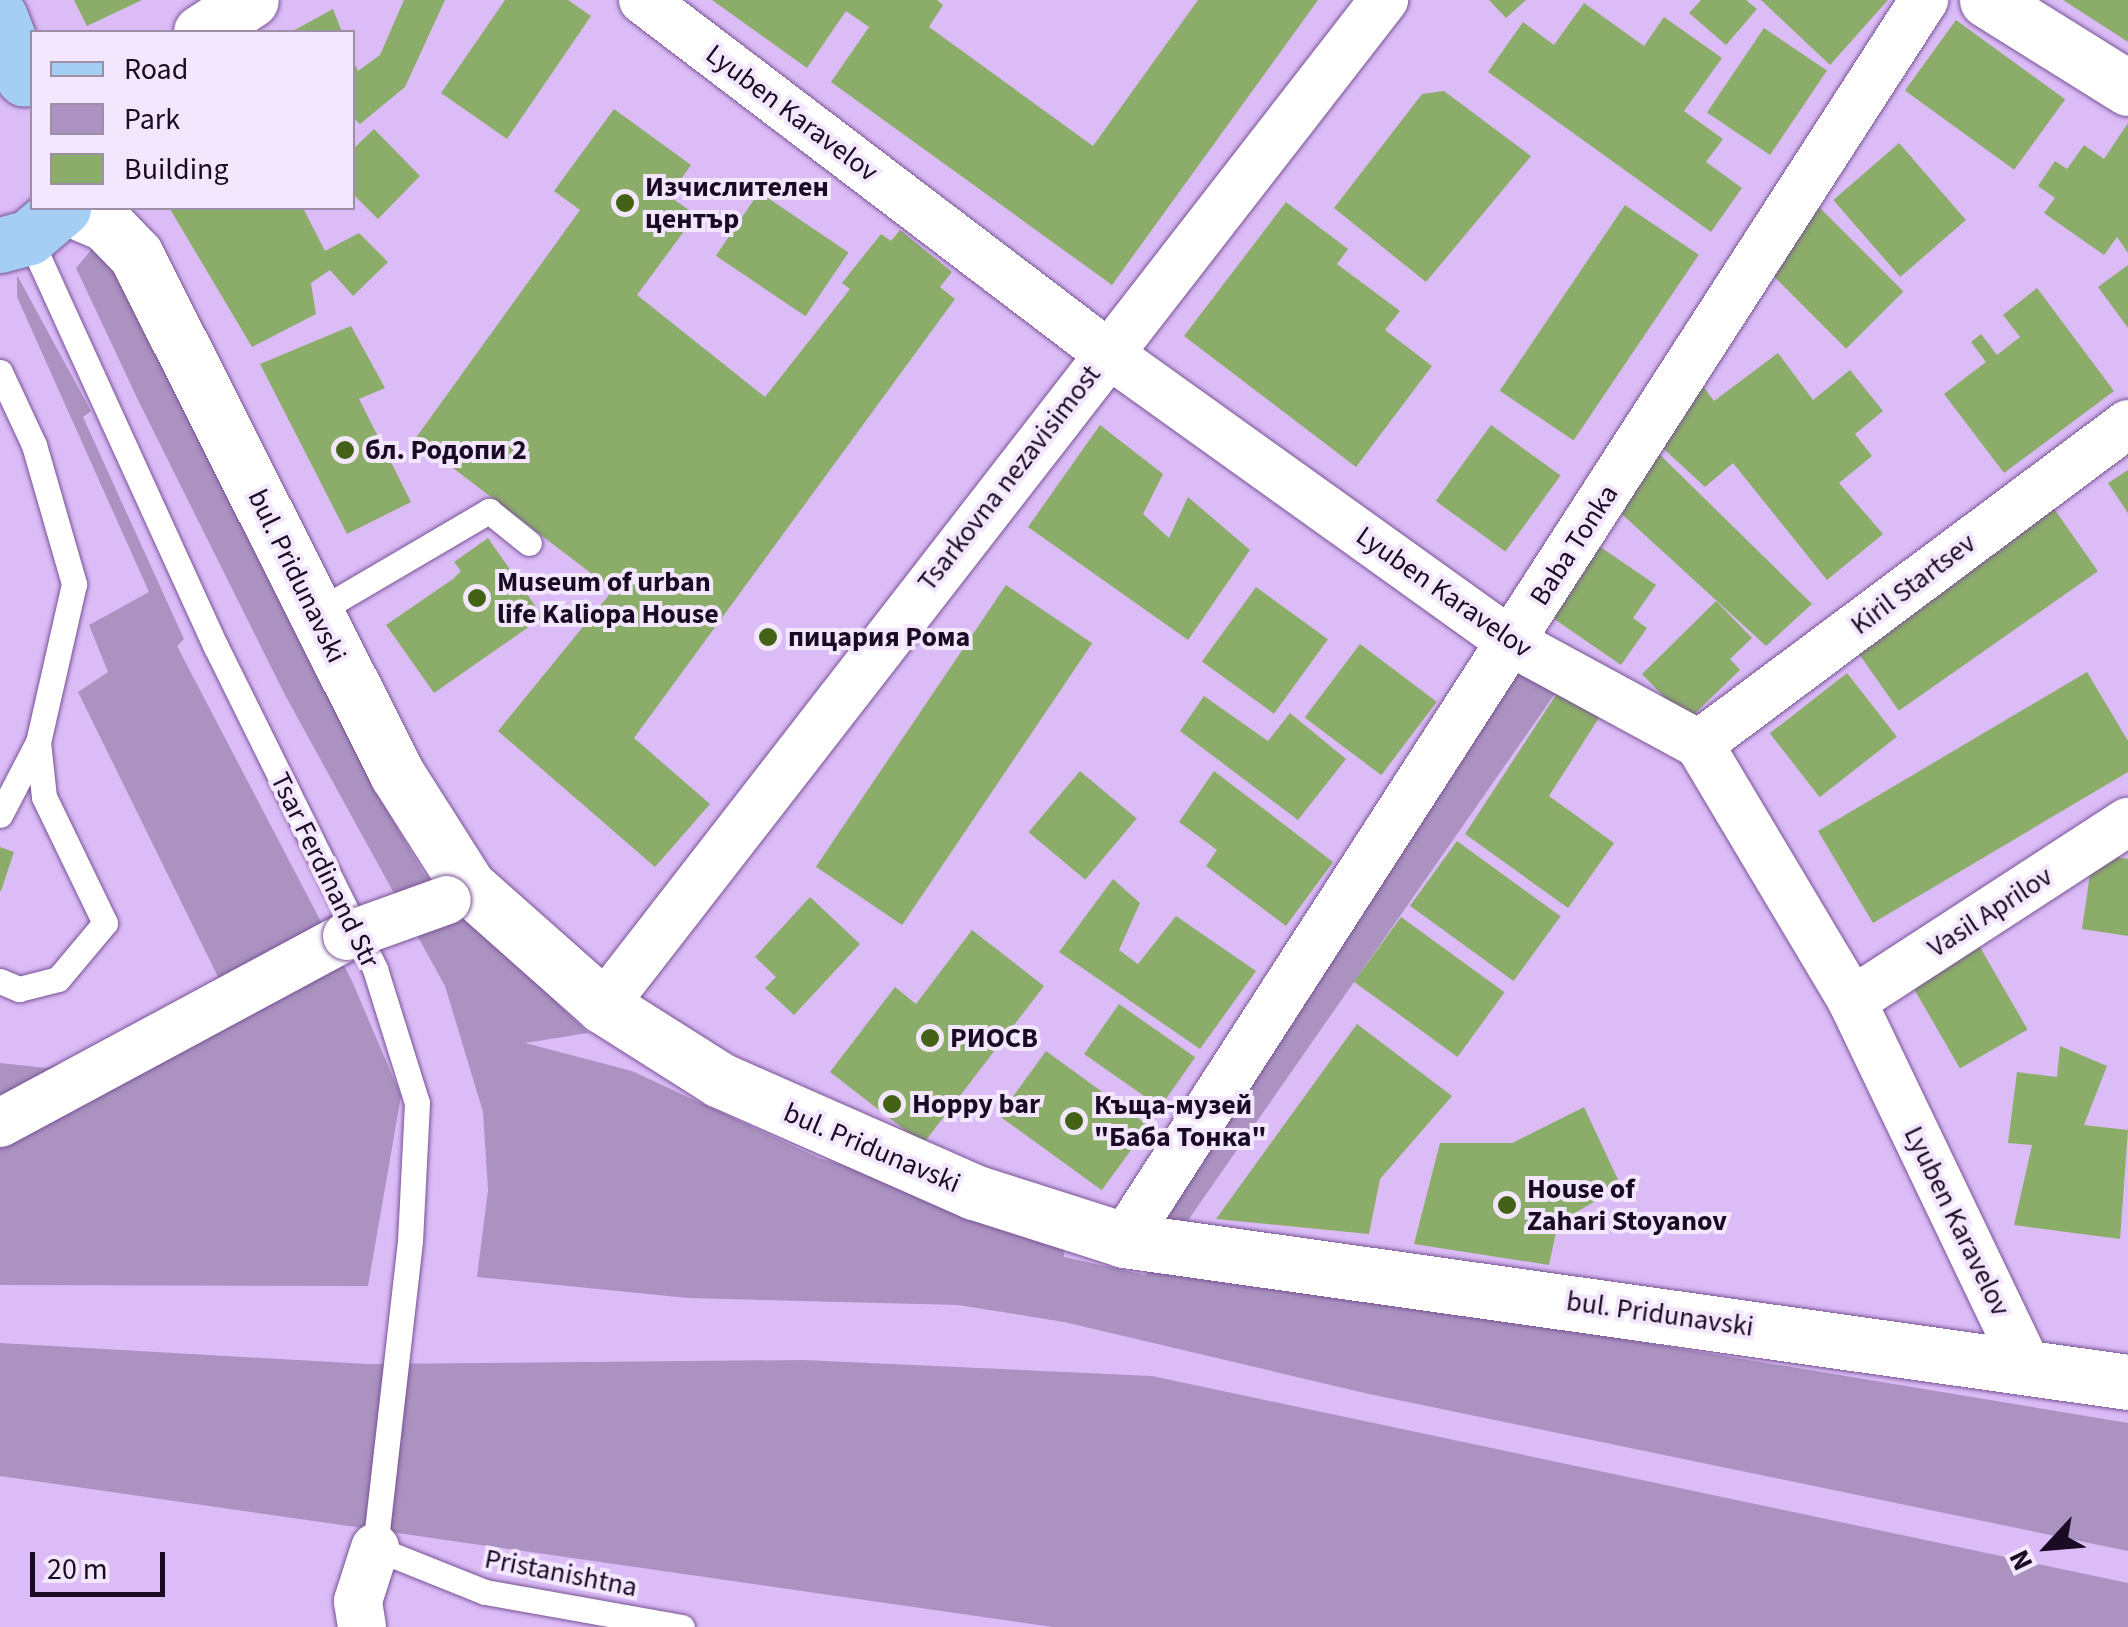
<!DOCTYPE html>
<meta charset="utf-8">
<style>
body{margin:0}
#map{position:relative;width:2128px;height:1627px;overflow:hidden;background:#dcbcf7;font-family:"Source Sans 3",sans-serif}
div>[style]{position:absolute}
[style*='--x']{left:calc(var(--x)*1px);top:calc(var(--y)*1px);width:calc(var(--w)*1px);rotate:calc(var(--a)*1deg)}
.green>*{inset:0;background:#ab92c0}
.building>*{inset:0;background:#8cac6a;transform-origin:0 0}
.roads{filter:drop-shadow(0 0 2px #785395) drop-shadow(0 0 2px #785395)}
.lane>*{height:25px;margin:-12.5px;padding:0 12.5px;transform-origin:12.5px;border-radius:12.5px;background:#fff}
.street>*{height:48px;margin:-24px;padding:0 24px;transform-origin:24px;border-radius:24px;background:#fff}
.secondary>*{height:55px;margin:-27.5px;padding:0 27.5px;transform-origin:27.5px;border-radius:27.5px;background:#fff}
.primary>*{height:55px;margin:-27.5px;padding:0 27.5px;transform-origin:27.5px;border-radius:27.5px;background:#a5cef5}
.bridges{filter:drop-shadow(0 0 2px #785395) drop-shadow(0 0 2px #785395)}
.street-bridge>*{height:48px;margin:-24px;padding:0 24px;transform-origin:24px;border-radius:24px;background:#fff}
.dots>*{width:28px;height:28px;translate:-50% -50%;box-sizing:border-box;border:5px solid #f3e7fd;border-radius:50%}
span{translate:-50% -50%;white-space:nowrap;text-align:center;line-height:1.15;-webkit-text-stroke:8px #f3e7fd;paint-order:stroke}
.street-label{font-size:28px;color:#1a0a24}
.poi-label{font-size:28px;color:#1a0a24;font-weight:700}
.left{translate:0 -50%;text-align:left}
.legend{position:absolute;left:30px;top:30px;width:325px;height:180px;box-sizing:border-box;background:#f3e7fd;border:2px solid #9c8fa6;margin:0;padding:12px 18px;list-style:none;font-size:30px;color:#1a0a24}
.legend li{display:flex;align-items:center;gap:20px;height:50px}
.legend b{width:50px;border:2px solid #9c8fa6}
.north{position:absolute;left:1998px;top:1497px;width:100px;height:100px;-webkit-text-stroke:8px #f3e7fd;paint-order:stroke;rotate:244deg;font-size:28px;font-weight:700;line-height:40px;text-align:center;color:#1a0a24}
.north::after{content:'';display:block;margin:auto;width:35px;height:45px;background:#1a0a24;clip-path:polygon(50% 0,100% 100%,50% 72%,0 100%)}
.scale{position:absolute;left:30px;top:1552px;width:135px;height:45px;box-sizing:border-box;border:5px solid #1a0a24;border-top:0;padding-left:12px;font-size:30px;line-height:35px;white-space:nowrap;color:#1a0a24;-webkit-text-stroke:8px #f3e7fd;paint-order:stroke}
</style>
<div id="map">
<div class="green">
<i style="clip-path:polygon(92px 249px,118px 267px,378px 795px,424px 874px,588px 1033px,525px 1043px,632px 1071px,819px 1158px,1064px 1232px,1064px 1257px,1146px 1275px,1155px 1248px,1346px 1293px,2128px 1423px,2128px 1551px,1369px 1394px,1064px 1322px,958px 1305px,688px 1298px,477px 1277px,488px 1190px,483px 1112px,445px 986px,285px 695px,138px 400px,76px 268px)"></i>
<i style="clip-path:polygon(17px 275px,91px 411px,83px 417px,184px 639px,177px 646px,352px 981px,401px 1096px,368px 1286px,0 1285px,0 1063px,46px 1068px,78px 1057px,221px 983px,78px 692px,108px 672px,89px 625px,149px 592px,17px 297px)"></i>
<i style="clip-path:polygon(1495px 623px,1568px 675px,1170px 1246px,1133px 1242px)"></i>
<i style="clip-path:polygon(0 1343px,367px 1364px,803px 1360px,1152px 1376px,2128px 1583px,2128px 1627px,1053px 1627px,0 1476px)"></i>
</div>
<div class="building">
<i style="clip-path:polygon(74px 0,142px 0,87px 26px)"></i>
<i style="clip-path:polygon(404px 0,445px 0,405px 87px,360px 124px,352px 117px,352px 58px,358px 71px,380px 55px)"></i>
<i style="clip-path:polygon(505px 0,568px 0,591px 16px,507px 139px,441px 93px)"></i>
<i style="clip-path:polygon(712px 0,937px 0,943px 5px,929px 27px,1093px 146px,1198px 0,1318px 0,1112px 285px,831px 82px,869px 27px,846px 11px,807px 68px)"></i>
<i style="clip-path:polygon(1489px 0,1526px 0,1506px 18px)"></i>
<i style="clip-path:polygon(1701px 0,1746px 0,1757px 9px,1726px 45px,1689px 13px)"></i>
<i style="clip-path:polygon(1761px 0,1888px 0,1830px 65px)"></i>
<i style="clip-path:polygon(2063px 0,2128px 0,2128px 42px)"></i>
<i style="clip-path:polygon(1584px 3px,1644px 46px,1664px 17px,1722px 58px,1684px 111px,1723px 139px,1706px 162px,1742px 188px,1711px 232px,1488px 72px,1523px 22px,1554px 45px)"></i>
<i style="clip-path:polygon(333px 9px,342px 32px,291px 32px)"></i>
<i style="left:1956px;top:20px;width:135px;height:87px;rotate:36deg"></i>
<i style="left:1764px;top:28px;width:76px;height:102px;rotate:34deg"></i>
<i style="clip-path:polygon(1444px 91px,1531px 156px,1426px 282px,1334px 208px,1422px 94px)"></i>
<i style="clip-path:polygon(614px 109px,691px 165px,669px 196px,696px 215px,637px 295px,765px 397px,850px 289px,842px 283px,881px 234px,891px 241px,900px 230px,952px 272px,940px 287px,955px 299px,634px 738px,710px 804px,655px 867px,498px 731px,613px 590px,415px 439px,580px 210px,554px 191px)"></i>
<i style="clip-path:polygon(2128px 123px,2128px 253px,2117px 237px,2104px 255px,2044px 213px,2055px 198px,2038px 186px,2055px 161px,2067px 169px,2084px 145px,2104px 159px)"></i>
<i style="clip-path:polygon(374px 129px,420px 176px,378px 219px,352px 193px,352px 150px)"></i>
<i style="left:1899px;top:143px;width:102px;height:87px;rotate:49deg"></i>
<i style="left:759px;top:192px;width:108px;height:77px;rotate:34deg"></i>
<i style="clip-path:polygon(1286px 202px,1348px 249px,1337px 264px,1400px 311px,1385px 330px,1432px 366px,1356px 467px,1184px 336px)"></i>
<i style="left:1625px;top:205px;width:89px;height:224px;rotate:34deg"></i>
<i style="clip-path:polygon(303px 208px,325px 251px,359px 233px,388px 262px,353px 296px,330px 270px,311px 283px,316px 314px,252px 347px,170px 209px)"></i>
<i style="left:1820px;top:208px;width:118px;height:81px;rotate:45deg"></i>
<i style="clip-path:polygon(2128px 265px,2128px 328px,2098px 287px)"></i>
<i style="clip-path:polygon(2037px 288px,2114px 391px,2004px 473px,1944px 394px,1986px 362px,1971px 342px,1981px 334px,1997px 355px,2020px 337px,2003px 315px)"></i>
<i style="clip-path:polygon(351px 326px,385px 388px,359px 399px,411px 502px,347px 534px,260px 364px)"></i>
<i style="clip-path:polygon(1778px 353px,1813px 400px,1850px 370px,1883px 411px,1855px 434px,1872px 456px,1839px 483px,1883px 534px,1827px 580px,1733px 463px,1705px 487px,1653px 439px,1697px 378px,1714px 401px)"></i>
<i style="clip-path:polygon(1100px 425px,1163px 474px,1143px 514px,1169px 538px,1188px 497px,1250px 550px,1188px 640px,1028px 527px)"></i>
<i style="left:1491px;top:425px;width:86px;height:94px;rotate:36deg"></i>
<i style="clip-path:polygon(1651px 446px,1812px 604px,1766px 646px,1612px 505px)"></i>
<i style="clip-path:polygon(2128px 470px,2128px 513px,2108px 483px)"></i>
<i style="left:2048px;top:500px;width:87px;height:243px;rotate:55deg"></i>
<i style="clip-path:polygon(488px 538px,543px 617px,434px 693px,386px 625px,453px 579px,461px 571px,454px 562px)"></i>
<i style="clip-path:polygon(1596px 544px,1656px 585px,1633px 618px,1647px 628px,1621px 665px,1547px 614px)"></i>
<i style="left:1006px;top:585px;width:104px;height:340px;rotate:34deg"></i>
<i style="left:1256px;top:587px;width:89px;height:92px;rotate:36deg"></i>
<i style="clip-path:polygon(1716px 601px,1752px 638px,1730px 659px,1740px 670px,1687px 721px,1642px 674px)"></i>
<i style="left:1360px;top:644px;width:96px;height:92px;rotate:37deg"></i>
<i style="clip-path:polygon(2087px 672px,2128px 741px,2128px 772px,1873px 923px,1818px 831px)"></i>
<i style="left:1847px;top:673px;width:81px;height:98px;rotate:52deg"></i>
<i style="clip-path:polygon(1563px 684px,1604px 710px,1549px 796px,1614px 843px,1568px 908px,1465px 834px)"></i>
<i style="clip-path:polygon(1204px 696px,1268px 741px,1290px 713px,1346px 759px,1298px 820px,1180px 731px)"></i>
<i style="left:1080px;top:771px;width:74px;height:80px;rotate:40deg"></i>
<i style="clip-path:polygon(1214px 771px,1333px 862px,1286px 926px,1206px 866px,1217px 850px,1179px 822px)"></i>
<i style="left:1457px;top:841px;width:128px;height:80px;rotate:36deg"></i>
<i style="clip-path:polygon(0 847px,14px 852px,1px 891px,0 891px)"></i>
<i style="clip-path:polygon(2093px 853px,2128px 859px,2128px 936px,2082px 929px)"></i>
<i style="clip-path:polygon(1113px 879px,1140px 903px,1119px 950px,1138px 964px,1176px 916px,1256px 971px,1200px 1049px,1059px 952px)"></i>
<i style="clip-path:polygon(810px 897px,860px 944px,794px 1015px,765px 988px,776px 977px,755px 957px)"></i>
<i style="left:1401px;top:917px;width:128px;height:80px;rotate:36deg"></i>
<i style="clip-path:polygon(972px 930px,1044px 986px,923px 1144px,830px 1072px,895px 987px,916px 1004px)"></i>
<i style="left:1973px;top:935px;width:109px;height:78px;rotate:60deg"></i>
<i style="left:1119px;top:1004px;width:93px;height:61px;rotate:35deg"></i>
<i style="clip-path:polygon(1357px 1024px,1452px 1096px,1380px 1179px,1369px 1234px,1216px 1219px)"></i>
<i style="clip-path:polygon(2060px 1046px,2107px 1066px,2084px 1125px,2128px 1130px,2120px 1239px,2014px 1225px,2032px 1145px,2008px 1143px,2017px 1072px,2057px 1077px)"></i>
<i style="left:1046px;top:1051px;width:127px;height:80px;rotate:36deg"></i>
<i style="clip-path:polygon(1584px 1107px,1621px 1186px,1558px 1223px,1549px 1265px,1414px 1244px,1440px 1143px,1512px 1143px)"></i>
</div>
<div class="roads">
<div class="lane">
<i style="--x:29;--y:237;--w:451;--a:65.5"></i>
<i style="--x:216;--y:647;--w:359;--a:63.7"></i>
<i style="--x:375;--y:969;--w:140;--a:72.6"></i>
<i style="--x:417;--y:1103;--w:138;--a:92.9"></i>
<i style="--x:410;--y:1241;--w:309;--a:96.5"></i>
<i style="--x:375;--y:1548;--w:118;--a:21.8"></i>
<i style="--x:485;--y:1592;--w:200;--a:10.1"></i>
<i style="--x:0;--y:372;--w:81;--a:65"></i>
<i style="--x:34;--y:445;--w:145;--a:73.9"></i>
<i style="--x:74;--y:584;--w:162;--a:102.8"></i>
<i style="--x:38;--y:742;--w:82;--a:117.5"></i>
<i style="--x:315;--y:613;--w:202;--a:-30.4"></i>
<i style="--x:489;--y:511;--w:51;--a:38.7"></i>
<i style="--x:0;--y:981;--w:21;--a:23"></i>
<i style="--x:19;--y:989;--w:40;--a:-14.4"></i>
<i style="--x:58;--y:979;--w:73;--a:-50"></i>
<i style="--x:105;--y:923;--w:140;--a:-115.8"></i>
<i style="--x:44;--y:797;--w:55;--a:-96.2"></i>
</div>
<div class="street">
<i style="--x:643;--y:0;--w:582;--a:37.24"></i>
<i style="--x:1106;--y:352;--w:498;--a:35.6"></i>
<i style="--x:1511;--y:642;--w:214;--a:28.5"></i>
<i style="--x:1699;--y:744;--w:299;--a:59.2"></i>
<i style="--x:1852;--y:1001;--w:400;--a:64.4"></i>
<i style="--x:1699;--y:744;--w:535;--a:-36.72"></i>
<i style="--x:1852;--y:1001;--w:329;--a:-33"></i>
<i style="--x:603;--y:1006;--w:1274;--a:-52.18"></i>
<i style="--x:0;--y:1123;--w:394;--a:-28.3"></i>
<i style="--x:1124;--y:1240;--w:1476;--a:-57.17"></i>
<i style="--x:362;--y:1627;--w:26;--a:-99"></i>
<i style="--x:358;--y:1601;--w:56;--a:-72.2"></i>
</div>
<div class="secondary">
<i style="--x:1987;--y:0;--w:166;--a:32"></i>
<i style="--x:201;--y:32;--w:59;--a:-32.6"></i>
<i style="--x:69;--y:208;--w:40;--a:23.4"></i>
<i style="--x:106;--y:224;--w:43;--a:45.9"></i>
<i style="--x:136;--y:255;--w:581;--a:63.3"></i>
<i style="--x:397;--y:774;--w:133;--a:57.6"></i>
<i style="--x:468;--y:886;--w:181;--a:41.6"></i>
<i style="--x:603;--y:1006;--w:138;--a:32.3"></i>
<i style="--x:720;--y:1080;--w:278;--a:23.8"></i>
<i style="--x:974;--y:1192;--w:157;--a:17.7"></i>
<i style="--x:1124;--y:1240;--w:1014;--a:8.05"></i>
</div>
<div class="primary">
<i style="--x:0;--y:17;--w:66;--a:68.8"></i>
<i style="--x:0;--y:245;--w:30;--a:-15"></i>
<i style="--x:29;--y:237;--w:45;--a:-40.5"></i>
</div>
</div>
<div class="bridges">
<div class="street-bridge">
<i style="--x:347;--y:936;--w:106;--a:-19.8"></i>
</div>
</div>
<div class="dots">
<i style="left:625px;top:203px;background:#436216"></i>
<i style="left:345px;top:450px;background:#436216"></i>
<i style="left:477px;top:598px;background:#436216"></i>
<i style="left:768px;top:637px;background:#436216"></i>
<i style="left:930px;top:1038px;background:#436216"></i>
<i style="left:892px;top:1104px;background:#436216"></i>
<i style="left:1074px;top:1121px;background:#436216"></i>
<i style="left:1507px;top:1205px;background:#436216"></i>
</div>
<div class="street-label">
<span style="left:792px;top:113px;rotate:37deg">Lyuben Karavelov</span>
<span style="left:1009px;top:478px;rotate:-52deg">Tsarkovna nezavisimost</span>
<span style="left:1574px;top:545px;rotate:-57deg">Baba Tonka</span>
<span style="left:297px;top:576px;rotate:64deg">bul. Pridunavski</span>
<span style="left:1913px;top:584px;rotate:-37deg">Kiril Startsev</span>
<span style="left:1444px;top:592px;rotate:35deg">Lyuben Karavelov</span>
<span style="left:325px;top:870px;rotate:64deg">Tsar Ferdinand Str</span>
<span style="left:1990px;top:912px;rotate:-33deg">Vasil Aprilov</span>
<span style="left:872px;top:1148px;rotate:23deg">bul. Pridunavski</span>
<span style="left:1957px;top:1221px;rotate:64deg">Lyuben Karavelov</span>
<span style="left:1660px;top:1314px;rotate:8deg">bul. Pridunavski</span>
<span style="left:561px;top:1573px;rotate:11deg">Pristanishtna</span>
</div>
<div class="poi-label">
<span class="left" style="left:645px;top:203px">Изчислителен<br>център</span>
<span class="left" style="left:365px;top:450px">бл. Родопи 2</span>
<span class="left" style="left:497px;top:598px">Museum of urban<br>life Kaliopa House</span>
<span class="left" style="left:788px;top:637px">пицария Рома</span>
<span class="left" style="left:950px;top:1038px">РИОСВ</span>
<span class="left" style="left:912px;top:1104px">Hoppy bar</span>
<span class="left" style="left:1094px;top:1121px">Къща-музей<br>"Баба Тонка"</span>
<span class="left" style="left:1527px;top:1205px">House of<br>Zahari Stoyanov</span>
</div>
<ul class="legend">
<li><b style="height:12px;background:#a5cef5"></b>Road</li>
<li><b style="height:28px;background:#ab92c0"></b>Park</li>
<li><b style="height:28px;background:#8cac6a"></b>Building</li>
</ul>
<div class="north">N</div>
<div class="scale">20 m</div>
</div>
